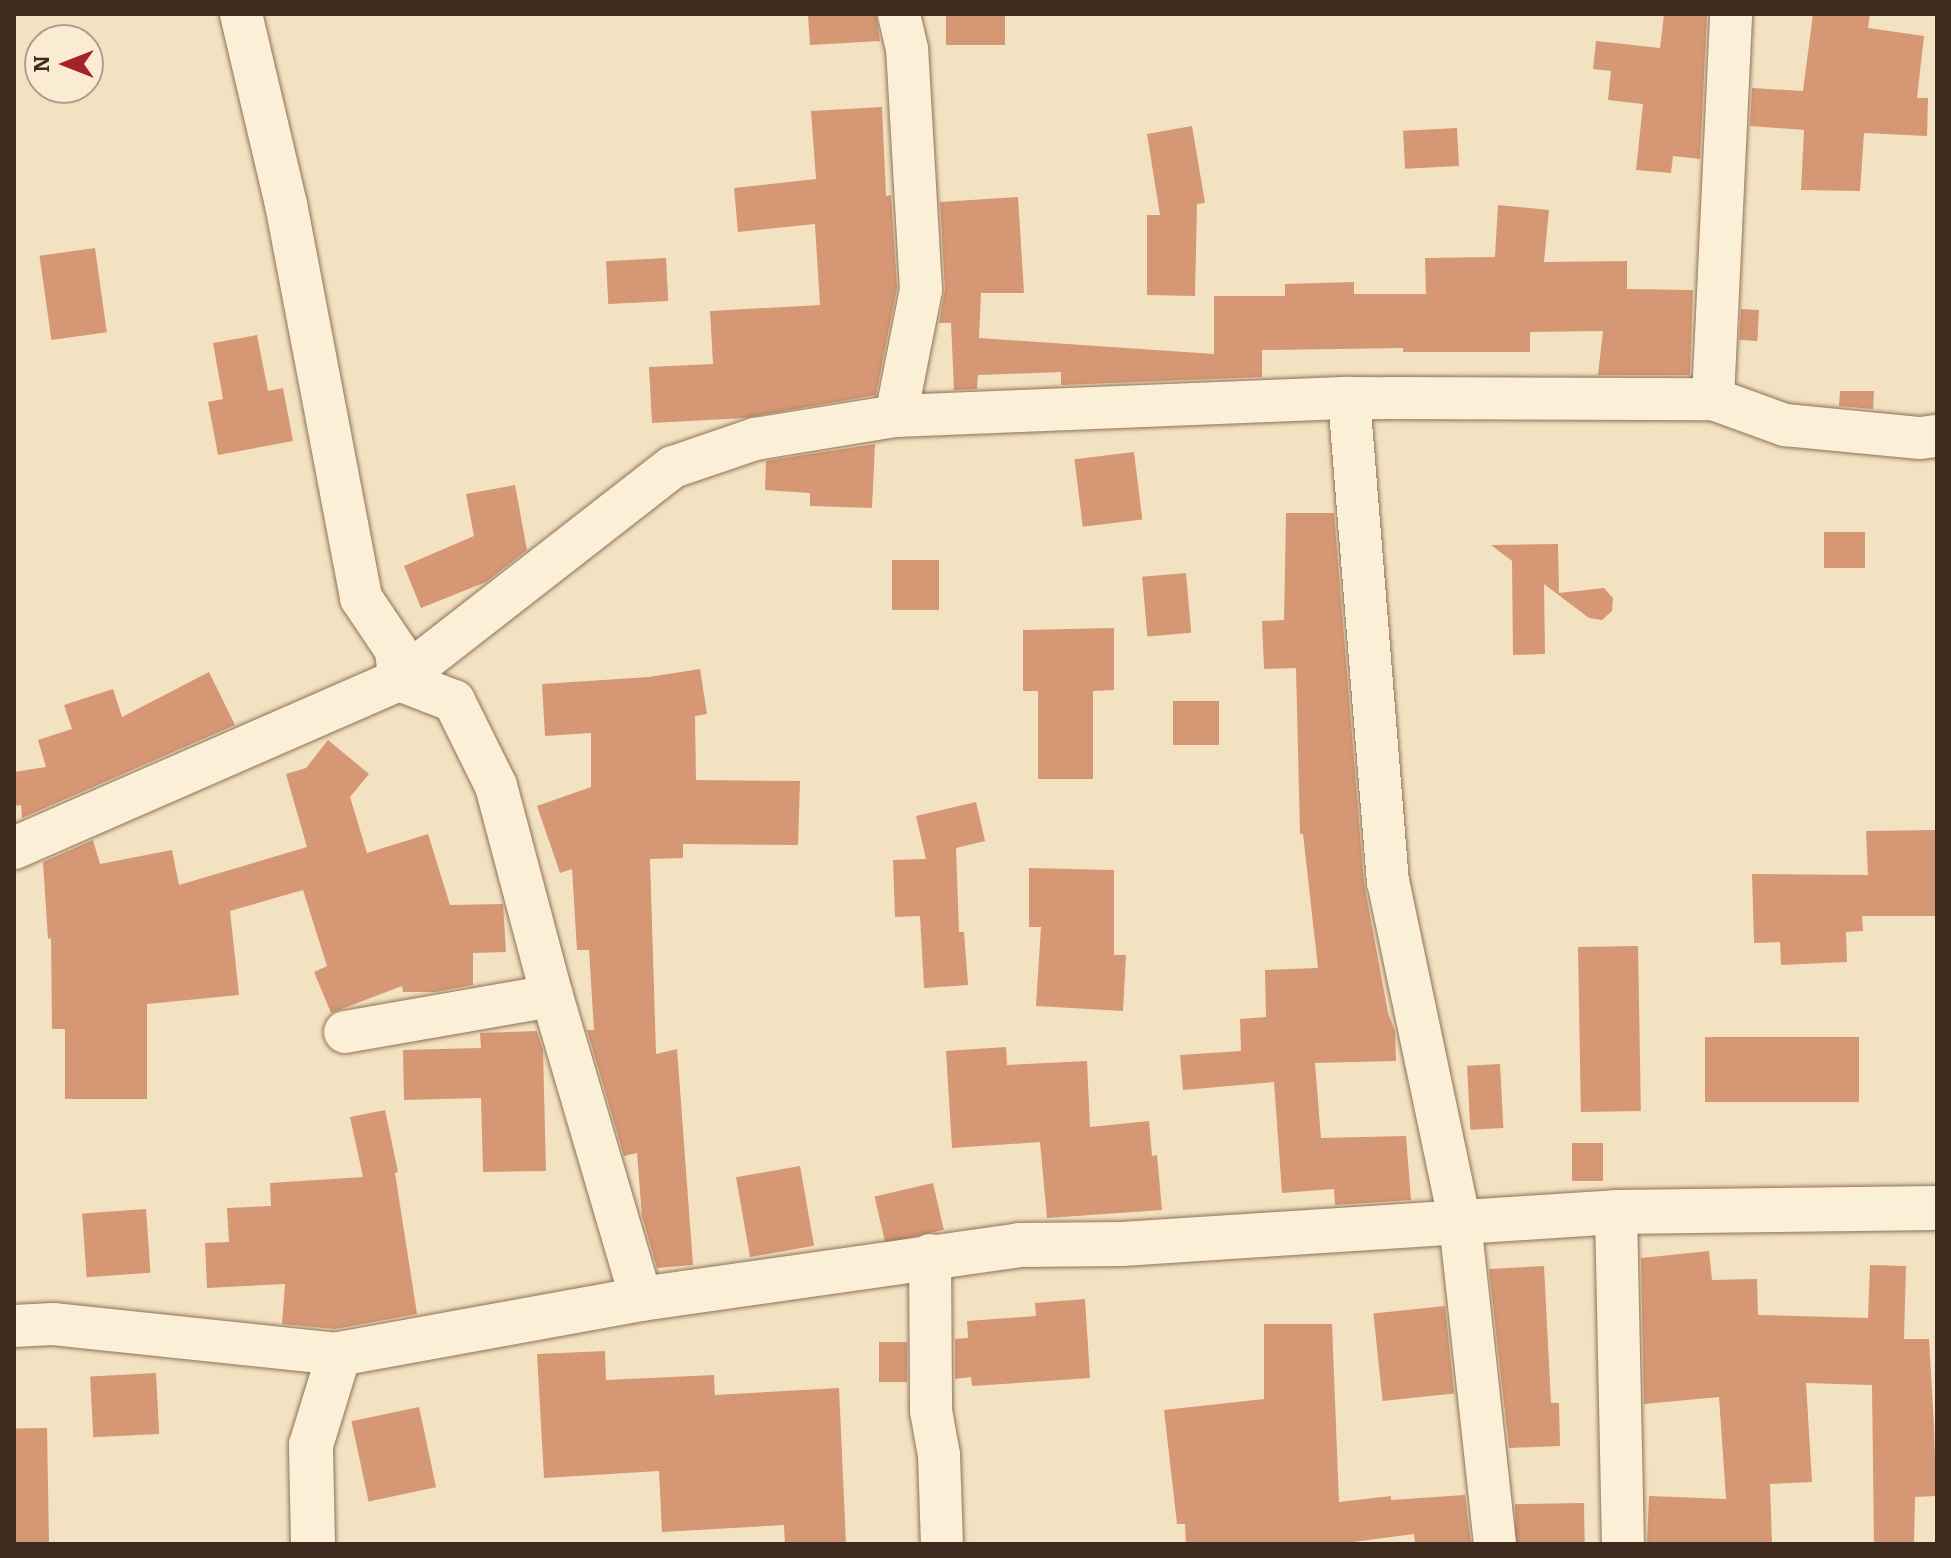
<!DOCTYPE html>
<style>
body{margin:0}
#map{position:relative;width:1951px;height:1558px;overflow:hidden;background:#f3e2c2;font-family:Bitter,serif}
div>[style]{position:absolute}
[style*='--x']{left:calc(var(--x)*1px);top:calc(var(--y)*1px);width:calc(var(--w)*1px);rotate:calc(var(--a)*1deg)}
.building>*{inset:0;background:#d59774;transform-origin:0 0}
.roads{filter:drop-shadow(0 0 2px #8f7257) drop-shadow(0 0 2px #8f7257)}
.minor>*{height:42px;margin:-21px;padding:0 21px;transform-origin:21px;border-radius:21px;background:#fcefd7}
.tertiary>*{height:44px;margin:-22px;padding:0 22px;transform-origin:22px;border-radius:22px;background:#fcefd7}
span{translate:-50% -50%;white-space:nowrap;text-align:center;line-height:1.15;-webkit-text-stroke:8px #f9ecd3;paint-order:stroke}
.frame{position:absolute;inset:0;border:16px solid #3e2b1d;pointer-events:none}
.north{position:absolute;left:24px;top:24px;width:80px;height:80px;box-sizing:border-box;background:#f9ecd3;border:2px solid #ae9f8a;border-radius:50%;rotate:270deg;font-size:22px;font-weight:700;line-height:32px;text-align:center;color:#3e2b1d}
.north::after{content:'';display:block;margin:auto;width:28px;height:36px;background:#a62028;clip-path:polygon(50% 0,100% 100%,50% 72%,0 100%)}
</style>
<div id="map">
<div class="building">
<i style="clip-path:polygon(808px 14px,876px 14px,880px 41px,810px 45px)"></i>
<i style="left:946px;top:14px;width:59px;height:31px"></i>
<i style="clip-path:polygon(1664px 14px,1707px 14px,1700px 159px,1673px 156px,1671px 173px,1636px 170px,1643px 104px,1608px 100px,1611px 71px,1593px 69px,1596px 41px,1660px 48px)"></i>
<i style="clip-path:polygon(1813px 14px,1870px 14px,1868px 28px,1924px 36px,1917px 98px,1928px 98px,1927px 136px,1864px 133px,1860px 191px,1801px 190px,1804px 130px,1750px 126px,1752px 88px,1803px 91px)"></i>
<i style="clip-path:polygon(882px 107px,886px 196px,891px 195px,897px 288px,876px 395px,744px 418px,652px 423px,649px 367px,713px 364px,710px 311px,820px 305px,815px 224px,738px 232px,734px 188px,816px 179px,811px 111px)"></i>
<i style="clip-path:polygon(1192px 126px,1205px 203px,1197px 204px,1195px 296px,1147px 295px,1147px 215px,1160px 215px,1147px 134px)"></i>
<i style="left:1457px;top:128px;width:38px;height:54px;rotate:87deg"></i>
<i style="clip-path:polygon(1018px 197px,1024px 293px,981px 293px,979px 338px,1214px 354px,1214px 296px,1285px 296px,1285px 284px,1354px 282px,1354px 294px,1426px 294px,1425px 258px,1495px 257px,1498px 205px,1549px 210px,1544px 262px,1627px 261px,1627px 289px,1693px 290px,1690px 375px,1598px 375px,1603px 331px,1530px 332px,1530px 352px,1403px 352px,1403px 348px,1262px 350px,1262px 377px,1061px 385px,1061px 372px,978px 375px,977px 389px,954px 390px,951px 323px,939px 323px,945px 289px,940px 202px)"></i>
<i style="left:95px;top:248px;width:85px;height:56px;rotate:82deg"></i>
<i style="left:666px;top:258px;width:43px;height:60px;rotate:87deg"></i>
<i style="left:1741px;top:309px;width:18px;height:31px;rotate:3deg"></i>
<i style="clip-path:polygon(257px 335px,268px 391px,283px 388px,293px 441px,218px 455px,208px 402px,223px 399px,213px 343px)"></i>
<i style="clip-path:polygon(1840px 391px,1874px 391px,1873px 409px,1839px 406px)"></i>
<i style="clip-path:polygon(875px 444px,872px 508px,810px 506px,810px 493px,765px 490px,766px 461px)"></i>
<i style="left:1134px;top:452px;width:68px;height:60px;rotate:83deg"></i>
<i style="clip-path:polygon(515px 485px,527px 550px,486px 582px,421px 608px,404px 566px,474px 536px,466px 494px)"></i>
<i style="clip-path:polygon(1286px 513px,1334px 513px,1364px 883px,1388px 1013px,1395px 1031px,1396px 1061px,1315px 1063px,1321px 1138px,1406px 1136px,1411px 1200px,1335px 1205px,1334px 1189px,1282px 1193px,1274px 1082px,1183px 1090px,1180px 1055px,1241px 1051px,1240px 1019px,1266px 1017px,1265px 970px,1318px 968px,1303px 834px,1300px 834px,1296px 668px,1264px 669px,1262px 621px,1284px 620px)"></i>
<i style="left:1824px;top:532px;width:41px;height:36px"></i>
<i style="clip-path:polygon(1558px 544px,1559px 593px,1604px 588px,1613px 598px,1612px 611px,1602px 620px,1589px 618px,1544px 584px,1545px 654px,1513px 655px,1512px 561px,1491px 545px)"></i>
<i style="left:892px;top:560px;width:47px;height:50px"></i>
<i style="left:1186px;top:573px;width:60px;height:44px;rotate:85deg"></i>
<i style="clip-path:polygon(1114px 628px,1114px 690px,1093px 691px,1093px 779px,1038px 779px,1038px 691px,1023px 691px,1023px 630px)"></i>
<i style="clip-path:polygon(700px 669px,707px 714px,695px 716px,696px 780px,800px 781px,798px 845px,683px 844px,683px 858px,650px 859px,656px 1054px,677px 1049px,693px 1265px,657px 1268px,642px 1216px,637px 1153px,624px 1156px,587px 1030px,594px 1030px,589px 950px,577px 950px,572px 869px,560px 873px,537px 806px,591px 787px,591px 733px,545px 736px,542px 684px,649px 677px)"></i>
<i style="clip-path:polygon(209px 672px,235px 725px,22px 818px,21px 805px,14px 806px,14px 772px,46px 767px,38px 740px,72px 729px,64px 705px,113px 689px,122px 717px)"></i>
<i style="left:1219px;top:701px;width:44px;height:46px;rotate:90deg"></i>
<i style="clip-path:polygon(328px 740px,369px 774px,350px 797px,367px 853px,428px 834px,450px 905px,503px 904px,506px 952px,473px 953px,473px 985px,435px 992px,403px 992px,402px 986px,331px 1013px,314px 972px,327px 966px,303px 890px,230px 911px,239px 995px,147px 1004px,147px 1099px,65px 1099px,65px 1029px,52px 1029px,51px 938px,48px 939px,43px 862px,93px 840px,100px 864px,172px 850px,179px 885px,307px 847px,286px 774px,306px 768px)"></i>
<i style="clip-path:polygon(976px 802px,985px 841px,956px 848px,959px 932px,964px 932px,968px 985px,924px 988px,920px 916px,895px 917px,893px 860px,926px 859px,916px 816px)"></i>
<i style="clip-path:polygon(1937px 830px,1937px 916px,1862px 916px,1863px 931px,1846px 932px,1847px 962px,1781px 965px,1780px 942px,1754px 943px,1752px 874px,1868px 875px,1866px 831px)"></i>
<i style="clip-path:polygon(1029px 868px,1114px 870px,1114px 955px,1126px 955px,1123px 1011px,1036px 1006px,1041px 927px,1029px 927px)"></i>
<i style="left:1638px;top:946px;width:165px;height:60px;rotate:89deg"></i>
<i style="clip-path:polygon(537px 1031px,543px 1050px,546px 1171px,483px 1172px,481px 1098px,404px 1100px,403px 1050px,481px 1048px,480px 1033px)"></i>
<i style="left:1859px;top:1037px;width:65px;height:154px;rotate:90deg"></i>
<i style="clip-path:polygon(1006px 1047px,1007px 1065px,1087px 1061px,1090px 1127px,1149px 1121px,1152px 1156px,1157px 1155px,1162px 1210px,1047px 1218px,1040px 1142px,952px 1148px,946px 1051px)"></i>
<i style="left:1500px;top:1064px;width:64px;height:33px;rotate:87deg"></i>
<i style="clip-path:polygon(385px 1110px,398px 1172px,395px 1173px,417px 1314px,335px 1329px,282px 1324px,285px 1284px,207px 1288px,205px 1243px,229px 1242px,227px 1208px,271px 1206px,270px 1183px,363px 1177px,350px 1117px)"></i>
<i style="left:1572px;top:1143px;width:31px;height:38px"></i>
<i style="left:800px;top:1166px;width:81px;height:65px;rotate:80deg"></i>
<i style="left:933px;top:1183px;width:48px;height:60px;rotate:77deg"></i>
<i style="left:146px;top:1209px;width:64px;height:64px;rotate:86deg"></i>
<i style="clip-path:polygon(1709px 1251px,1712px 1280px,1757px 1279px,1758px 1315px,1868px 1318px,1870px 1265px,1906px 1266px,1904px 1339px,1929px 1339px,1934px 1426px,1936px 1496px,1915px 1497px,1914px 1544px,1874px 1544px,1872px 1385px,1806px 1383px,1812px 1482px,1770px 1484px,1772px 1544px,1647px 1544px,1649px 1496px,1726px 1499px,1719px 1397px,1644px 1404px,1641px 1258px)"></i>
<i style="clip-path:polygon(1544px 1266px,1551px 1403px,1559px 1403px,1560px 1446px,1509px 1448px,1489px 1269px)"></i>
<i style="clip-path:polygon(1085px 1299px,1090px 1378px,972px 1386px,971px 1377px,955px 1379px,955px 1339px,968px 1338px,967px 1321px,1036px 1316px,1035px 1303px)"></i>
<i style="left:1445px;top:1306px;width:88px;height:72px;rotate:84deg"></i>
<i style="clip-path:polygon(1264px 1324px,1332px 1324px,1339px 1502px,1391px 1496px,1391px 1500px,1465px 1495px,1471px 1544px,1415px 1544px,1414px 1534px,1338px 1544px,1186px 1544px,1185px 1524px,1177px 1524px,1164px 1410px,1264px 1399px)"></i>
<i style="left:907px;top:1342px;width:40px;height:28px;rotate:90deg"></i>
<i style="clip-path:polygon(605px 1351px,606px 1380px,714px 1375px,715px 1395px,839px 1388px,846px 1544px,785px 1544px,784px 1525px,662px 1532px,659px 1471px,544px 1478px,537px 1354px)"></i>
<i style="left:156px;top:1373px;width:61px;height:66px;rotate:87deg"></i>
<i style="left:419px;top:1407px;width:82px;height:69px;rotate:78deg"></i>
<i style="left:47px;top:1428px;width:116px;height:33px;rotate:89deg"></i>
<i style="left:1584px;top:1503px;width:41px;height:69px;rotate:89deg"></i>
</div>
<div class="roads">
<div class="minor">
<i style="--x:241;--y:14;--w:195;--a:76.7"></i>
<i style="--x:286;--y:204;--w:401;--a:79.2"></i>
<i style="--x:361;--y:598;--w:63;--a:56.1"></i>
<i style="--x:396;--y:650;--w:30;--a:84"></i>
<i style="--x:399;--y:680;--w:59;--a:20.9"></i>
<i style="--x:454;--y:701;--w:95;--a:63.7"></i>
<i style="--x:496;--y:786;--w:217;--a:75.1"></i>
<i style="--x:552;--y:996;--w:316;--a:73.6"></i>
<i style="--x:1349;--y:398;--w:485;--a:85.4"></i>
<i style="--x:1388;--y:881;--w:349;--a:78.1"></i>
<i style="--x:1460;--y:1222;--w:324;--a:83.8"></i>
<i style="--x:1713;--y:399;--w:385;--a:-87.3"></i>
<i style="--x:896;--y:416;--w:128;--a:-78.8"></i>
<i style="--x:921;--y:290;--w:241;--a:-93.3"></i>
<i style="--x:907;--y:49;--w:36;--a:-103"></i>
<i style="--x:14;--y:848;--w:420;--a:-23.6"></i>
<i style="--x:399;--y:680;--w:347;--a:-37.9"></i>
<i style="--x:673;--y:467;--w:87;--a:-18.9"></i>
<i style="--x:755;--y:439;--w:143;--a:-9.3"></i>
<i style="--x:896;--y:416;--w:453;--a:-2.3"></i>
<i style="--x:1349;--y:398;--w:364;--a:0.2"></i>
<i style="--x:1713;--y:399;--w:77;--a:19.9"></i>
<i style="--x:1785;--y:425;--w:136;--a:5.5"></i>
<i style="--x:1920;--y:438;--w:17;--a:-7"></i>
<i style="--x:345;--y:1032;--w:210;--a:-9.9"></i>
<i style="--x:1616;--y:1212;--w:332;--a:88.8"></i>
<i style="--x:930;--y:1255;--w:156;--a:89.6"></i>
<i style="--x:931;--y:1411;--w:45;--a:79.7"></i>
<i style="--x:939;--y:1455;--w:89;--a:88.1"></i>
<i style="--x:14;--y:1326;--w:39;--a:-3"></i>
<i style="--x:53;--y:1324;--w:288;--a:6"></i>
</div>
<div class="tertiary">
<i style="--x:313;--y:1544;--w:99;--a:-91.2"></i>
<i style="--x:311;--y:1445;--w:95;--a:-72.9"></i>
<i style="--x:339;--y:1354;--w:307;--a:-10.3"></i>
<i style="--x:641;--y:1299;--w:382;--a:-8.1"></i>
<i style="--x:1019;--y:1245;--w:103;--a:-0.6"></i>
<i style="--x:1122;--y:1244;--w:495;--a:-3.7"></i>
<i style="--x:1616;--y:1212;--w:321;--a:-0.7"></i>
</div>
</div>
<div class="frame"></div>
<div class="north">N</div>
</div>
